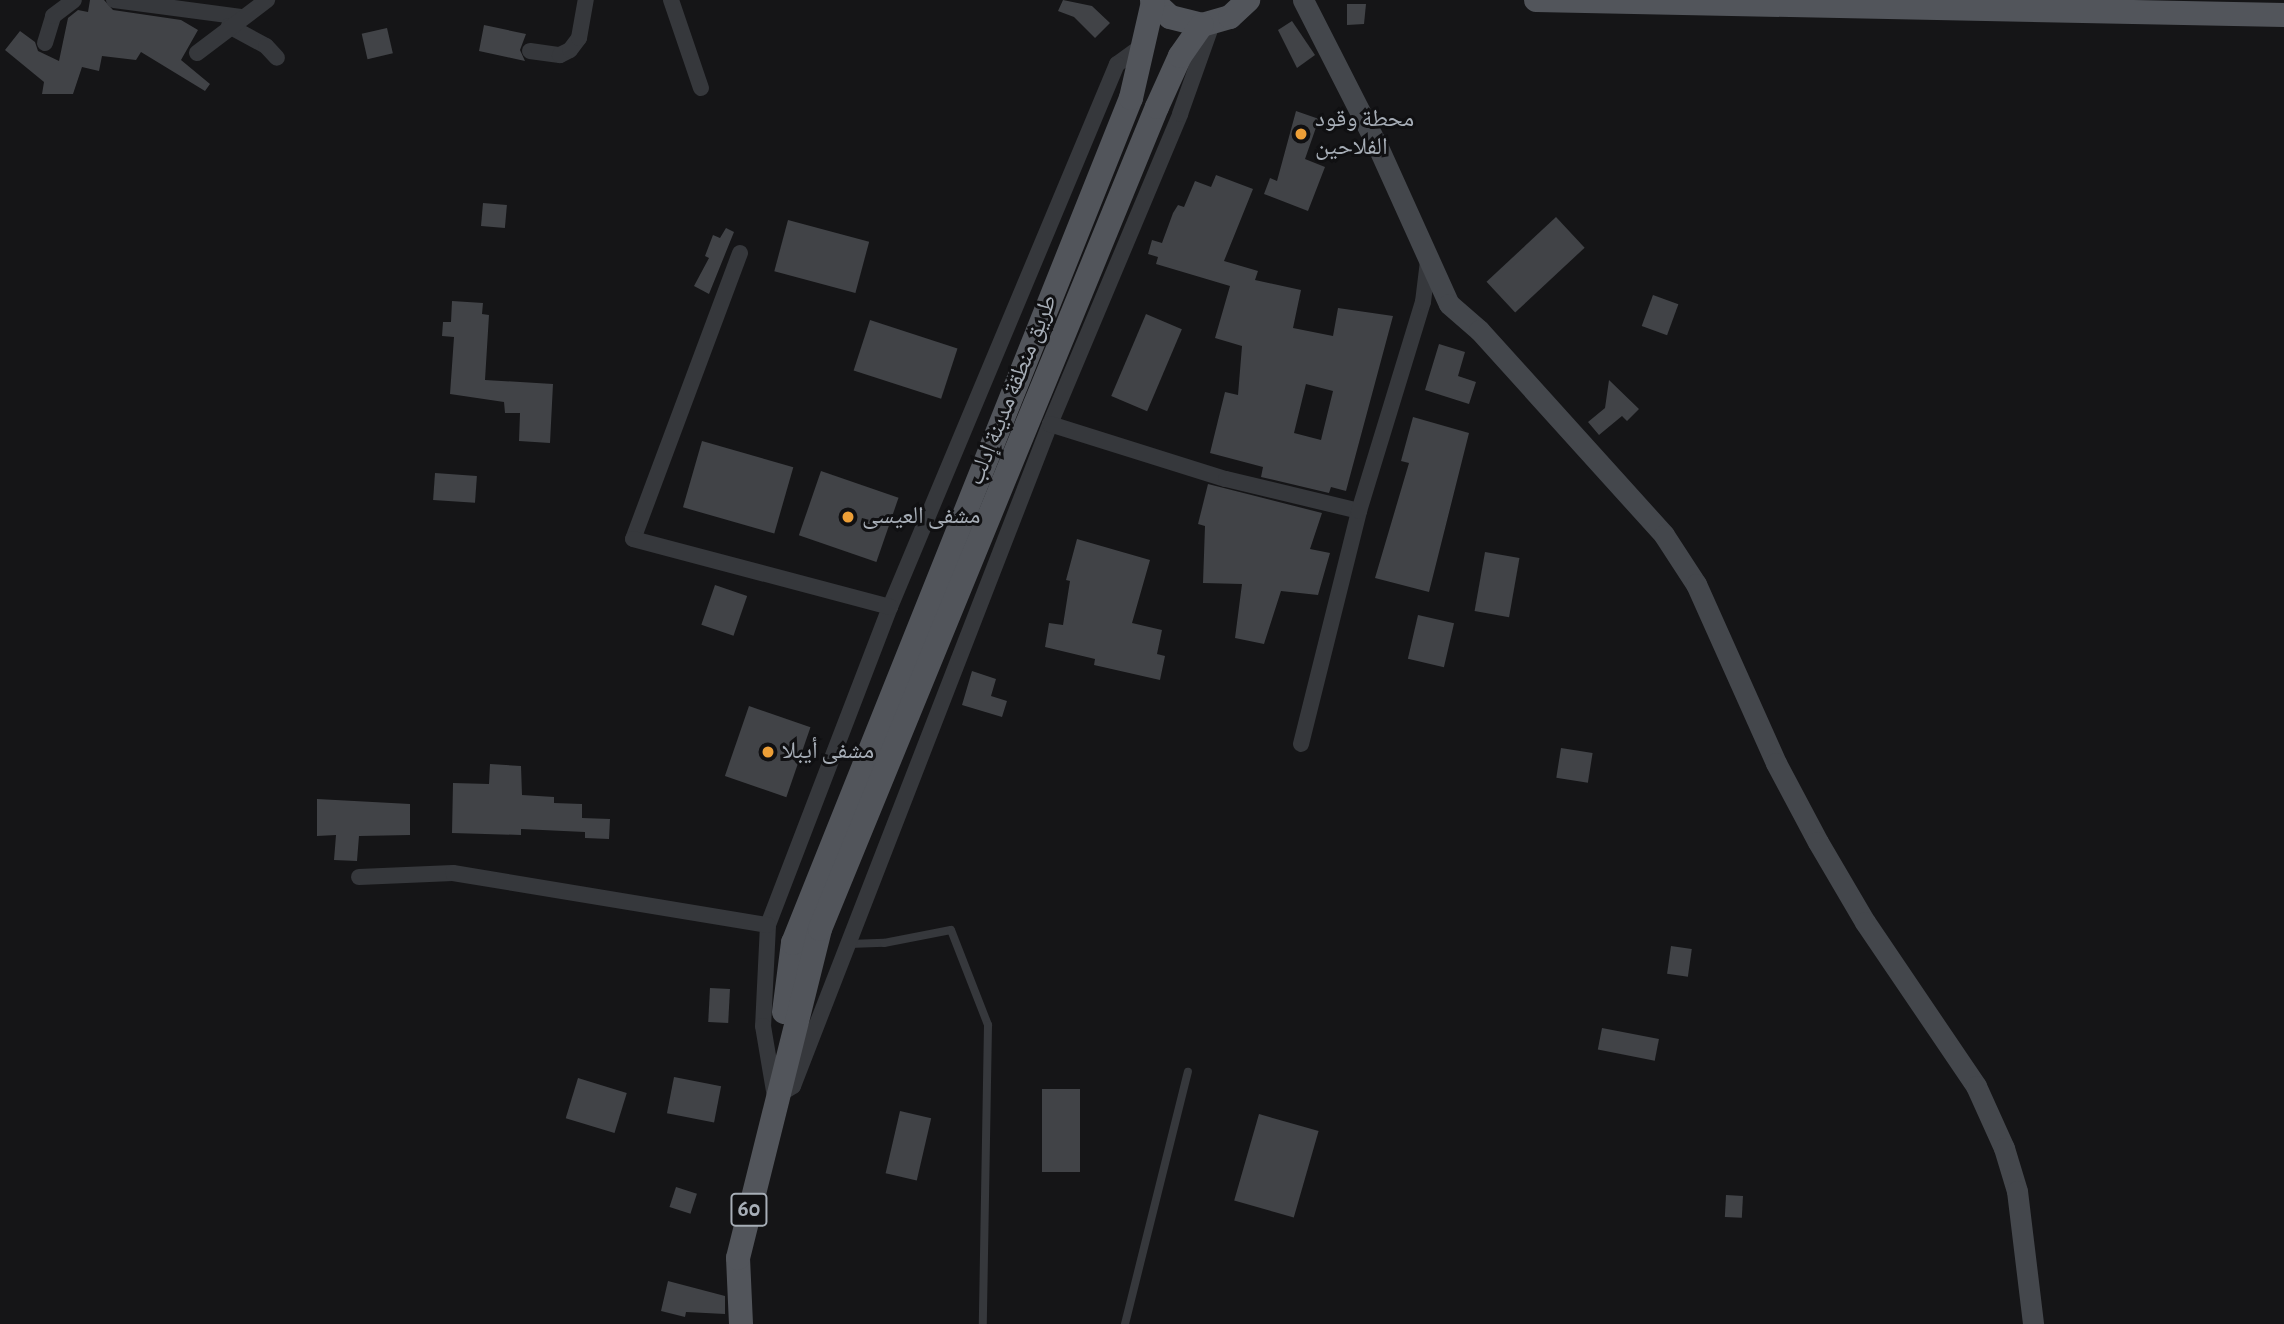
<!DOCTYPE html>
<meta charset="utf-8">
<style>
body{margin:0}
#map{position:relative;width:2284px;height:1324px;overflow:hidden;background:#151517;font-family:"Alegreya Sans","Noto Naskh Arabic",sans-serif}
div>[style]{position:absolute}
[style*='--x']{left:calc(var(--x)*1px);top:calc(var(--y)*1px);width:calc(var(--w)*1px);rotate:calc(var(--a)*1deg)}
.building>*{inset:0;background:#414347;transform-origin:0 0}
.lane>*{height:8px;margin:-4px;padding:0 4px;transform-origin:4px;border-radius:4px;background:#36383c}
.street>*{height:16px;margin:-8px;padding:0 8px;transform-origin:8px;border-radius:8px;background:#36383c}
.secondary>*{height:21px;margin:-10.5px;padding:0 10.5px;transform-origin:10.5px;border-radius:10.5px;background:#44474c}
.primary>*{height:24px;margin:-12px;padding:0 12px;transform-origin:12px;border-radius:12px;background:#52555b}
.dots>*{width:19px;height:19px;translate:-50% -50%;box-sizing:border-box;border:4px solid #101012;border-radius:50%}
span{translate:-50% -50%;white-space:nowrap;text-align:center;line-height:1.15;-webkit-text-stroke:6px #101012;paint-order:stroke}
.shield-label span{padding:2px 5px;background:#101012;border:2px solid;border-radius:5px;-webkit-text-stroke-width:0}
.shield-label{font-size:23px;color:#a7aeb7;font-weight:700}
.poi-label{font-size:24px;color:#a7aeb7}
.left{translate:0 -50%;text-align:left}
.street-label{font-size:24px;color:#a7aeb7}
</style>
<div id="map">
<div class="building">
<i style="clip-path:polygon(90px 0,104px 0,113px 10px,181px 20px,198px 30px,181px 60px,210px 84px,205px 91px,141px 52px,136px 60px,102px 56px,99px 71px,82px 67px,73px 94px,42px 94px,44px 82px,5px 50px,20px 31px,35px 42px,38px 51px,59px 61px,68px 18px,78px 10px,88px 12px)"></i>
<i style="clip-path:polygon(1063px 0,1092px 6px,1110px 23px,1095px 38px,1074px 17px,1058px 11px)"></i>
<i style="clip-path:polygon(1347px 4px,1366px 4px,1364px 24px,1347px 25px)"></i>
<i style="clip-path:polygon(1292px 21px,1315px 55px,1297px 68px,1278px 30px)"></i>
<i style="clip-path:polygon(484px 25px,526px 34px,520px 50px,525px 61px,479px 51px)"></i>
<i style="left:387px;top:28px;width:26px;height:26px;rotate:77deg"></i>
<i style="clip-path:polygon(1296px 111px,1319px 119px,1305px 159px,1325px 167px,1308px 211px,1264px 194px,1270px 178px,1277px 181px)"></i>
<i style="clip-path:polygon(evenodd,1216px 175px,1253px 189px,1224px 261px,1258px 271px,1255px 280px,1301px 290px,1293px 328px,1333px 336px,1338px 308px,1393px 316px,1346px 491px,1331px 487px,1329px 493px,1261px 477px,1263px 467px,1210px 453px,1225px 392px,1238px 395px,1242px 346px,1215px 338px,1230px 286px,1156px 264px,1158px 257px,1148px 254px,1152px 240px,1162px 243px,1173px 213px,1178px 205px,1184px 207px,1195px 181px,1211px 187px,1216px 175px,1306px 384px,1333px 391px,1321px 440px,1294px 433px,1306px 384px)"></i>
<i style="left:483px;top:203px;width:24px;height:23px;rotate:5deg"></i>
<i style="left:1556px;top:217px;width:42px;height:95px;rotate:47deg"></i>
<i style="left:788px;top:220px;width:84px;height:53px;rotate:15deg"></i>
<i style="clip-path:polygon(726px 228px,734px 232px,709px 294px,694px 286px,709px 258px,705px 256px,713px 235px,720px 238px)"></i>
<i style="left:1653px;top:295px;width:27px;height:33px;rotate:20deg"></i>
<i style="clip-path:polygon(452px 301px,483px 303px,482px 314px,489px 315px,485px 380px,553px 384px,550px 443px,519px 441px,520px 413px,505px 413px,504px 402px,450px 394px,454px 337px,442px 336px,443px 322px,451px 322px)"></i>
<i style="left:1146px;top:314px;width:39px;height:89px;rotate:23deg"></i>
<i style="left:870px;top:320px;width:92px;height:53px;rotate:18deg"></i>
<i style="clip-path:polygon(1439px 344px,1465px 352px,1458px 376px,1476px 382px,1469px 404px,1425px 390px)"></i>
<i style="clip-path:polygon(1609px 380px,1639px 409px,1627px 421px,1622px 416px,1599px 435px,1588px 422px,1605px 408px)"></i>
<i style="clip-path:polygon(1413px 417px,1469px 433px,1429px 592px,1375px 578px,1409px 463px,1401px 461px)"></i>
<i style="left:702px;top:441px;width:95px;height:69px;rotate:16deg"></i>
<i style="left:821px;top:471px;width:82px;height:68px;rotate:19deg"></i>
<i style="left:435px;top:473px;width:42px;height:27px;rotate:4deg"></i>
<i style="clip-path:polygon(1208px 484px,1322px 513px,1310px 549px,1330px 553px,1318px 595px,1281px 591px,1264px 644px,1235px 638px,1242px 584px,1203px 583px,1205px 526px,1198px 524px)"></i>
<i style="clip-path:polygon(1077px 539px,1150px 560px,1132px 623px,1162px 630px,1157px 654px,1165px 656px,1160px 680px,1094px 665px,1095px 659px,1045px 647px,1049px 623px,1063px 625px,1070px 581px,1066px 580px)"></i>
<i style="left:1485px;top:552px;width:35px;height:60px;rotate:10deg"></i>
<i style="left:715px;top:585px;width:34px;height:42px;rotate:19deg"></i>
<i style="left:1418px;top:615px;width:37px;height:45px;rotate:13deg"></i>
<i style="clip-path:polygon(972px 671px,996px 679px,991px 696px,1007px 701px,1002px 717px,962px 705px)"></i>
<i style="left:749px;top:706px;width:65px;height:74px;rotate:19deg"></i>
<i style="left:1561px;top:748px;width:32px;height:30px;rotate:9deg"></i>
<i style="clip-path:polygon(490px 764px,521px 766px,522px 795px,554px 797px,554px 803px,582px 804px,582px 818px,610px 819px,609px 839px,585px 838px,585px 832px,521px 829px,521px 835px,452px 833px,453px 783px,489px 784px)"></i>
<i style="clip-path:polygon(317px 799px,410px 804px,410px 835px,359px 836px,357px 861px,334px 860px,336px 835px,317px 836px)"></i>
<i style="left:1671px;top:946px;width:21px;height:28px;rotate:8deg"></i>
<i style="left:710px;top:988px;width:20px;height:34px;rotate:3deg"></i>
<i style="left:1602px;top:1028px;width:58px;height:22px;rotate:11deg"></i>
<i style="left:674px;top:1077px;width:48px;height:37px;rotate:11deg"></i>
<i style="left:578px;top:1078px;width:51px;height:42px;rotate:17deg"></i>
<i style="left:1042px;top:1089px;width:38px;height:83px"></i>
<i style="left:900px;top:1111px;width:32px;height:64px;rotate:13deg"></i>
<i style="left:1259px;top:1114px;width:62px;height:90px;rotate:16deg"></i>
<i style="left:676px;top:1187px;width:22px;height:21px;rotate:18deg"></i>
<i style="left:1726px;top:1195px;width:17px;height:22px;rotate:3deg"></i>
<i style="clip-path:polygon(668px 1281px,725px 1296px,725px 1314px,686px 1312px,685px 1317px,661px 1311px)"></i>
</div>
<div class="lane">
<i style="--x:849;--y:944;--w:35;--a:-2"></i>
<i style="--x:884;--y:943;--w:68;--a:-11"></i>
<i style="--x:951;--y:930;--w:102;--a:68.7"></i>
<i style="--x:988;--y:1025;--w:299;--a:91"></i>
<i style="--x:1125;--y:1324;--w:260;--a:-76"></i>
</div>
<div class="street">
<i style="--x:114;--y:0;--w:128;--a:7.6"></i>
<i style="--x:671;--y:0;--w:93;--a:71.2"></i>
<i style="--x:229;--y:26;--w:42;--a:28.4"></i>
<i style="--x:266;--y:46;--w:16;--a:47"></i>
<i style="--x:45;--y:43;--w:28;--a:-73"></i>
<i style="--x:53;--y:16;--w:26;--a:-37"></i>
<i style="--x:1142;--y:46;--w:31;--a:144"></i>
<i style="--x:1117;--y:64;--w:589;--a:112.69"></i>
<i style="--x:890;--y:607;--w:341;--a:111"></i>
<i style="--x:768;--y:925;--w:101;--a:92.8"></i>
<i style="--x:763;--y:1026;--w:72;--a:80.4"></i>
<i style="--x:775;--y:1097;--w:21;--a:-31"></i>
<i style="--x:793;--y:1086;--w:710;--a:-68.78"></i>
<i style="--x:1050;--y:424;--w:336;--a:-67.2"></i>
<i style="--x:1180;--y:114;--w:96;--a:-70.4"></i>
<i style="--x:530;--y:51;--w:30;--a:8"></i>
<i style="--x:560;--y:55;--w:11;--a:-27"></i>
<i style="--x:570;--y:50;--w:15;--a:-53"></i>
<i style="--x:579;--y:38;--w:39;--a:-80"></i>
<i style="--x:197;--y:53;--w:88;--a:-37.1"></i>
<i style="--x:740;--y:253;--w:305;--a:110.5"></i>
<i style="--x:633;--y:539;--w:266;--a:14.8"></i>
<i style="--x:1050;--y:424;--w:184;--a:17.4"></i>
<i style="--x:1226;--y:479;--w:137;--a:13.5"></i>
<i style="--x:1301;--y:744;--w:240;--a:-76"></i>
<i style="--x:1359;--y:511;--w:219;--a:-73"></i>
<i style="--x:1423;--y:302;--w:38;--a:-83"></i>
<i style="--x:359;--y:877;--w:94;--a:-2.4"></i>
<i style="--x:453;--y:873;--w:319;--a:9.4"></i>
</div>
<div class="secondary">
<i style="--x:1303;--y:0;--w:165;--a:63"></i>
<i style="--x:1378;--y:147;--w:172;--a:65.7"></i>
<i style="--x:1449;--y:304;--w:40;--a:41"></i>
<i style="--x:1479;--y:330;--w:276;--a:47.9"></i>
<i style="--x:1664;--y:535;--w:59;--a:56.9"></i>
<i style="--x:1696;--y:584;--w:196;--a:65.9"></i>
<i style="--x:1776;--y:763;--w:89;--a:62"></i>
<i style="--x:1818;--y:842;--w:93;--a:59.6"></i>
<i style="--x:1865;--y:922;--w:198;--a:55.9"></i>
<i style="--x:1976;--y:1086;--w:68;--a:65.7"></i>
<i style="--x:2004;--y:1148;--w:45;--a:73.2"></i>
<i style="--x:2017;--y:1191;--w:134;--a:83.1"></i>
</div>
<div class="primary">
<i style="--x:1152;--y:0;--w:25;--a:43"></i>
<i style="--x:1170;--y:17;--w:33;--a:14"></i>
<i style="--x:1202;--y:25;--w:29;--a:-16"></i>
<i style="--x:1230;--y:17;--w:25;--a:-43"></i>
<i style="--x:1536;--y:0;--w:748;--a:1.15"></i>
<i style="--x:784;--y:1012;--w:70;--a:-82.6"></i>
<i style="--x:793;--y:943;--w:910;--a:-68.2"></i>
<i style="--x:1131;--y:98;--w:98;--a:-77.1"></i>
<i style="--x:741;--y:1324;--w:66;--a:-92.6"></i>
<i style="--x:738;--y:1258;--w:339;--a:-76"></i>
<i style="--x:820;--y:929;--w:888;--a:-67.71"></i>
<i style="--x:1157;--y:107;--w:56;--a:-65.7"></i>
<i style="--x:1180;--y:56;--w:38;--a:-55"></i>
</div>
<div class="dots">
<i style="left:1301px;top:134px;background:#ed9f37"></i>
<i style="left:848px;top:517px;background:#ed9f37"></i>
<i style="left:768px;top:752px;background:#ed9f37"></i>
</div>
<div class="shield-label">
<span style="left:749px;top:1210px">60</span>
</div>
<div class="poi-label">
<span class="left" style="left:1315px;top:134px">محطة وقود<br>الفلاحين</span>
<span class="left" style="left:862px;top:517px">مشفى العيسى</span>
<span class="left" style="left:782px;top:752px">مشفى أيبلا</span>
</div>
<div class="street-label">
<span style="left:1013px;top:390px;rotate:-68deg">طريق منطقة مدينة إدلب</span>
</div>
</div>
